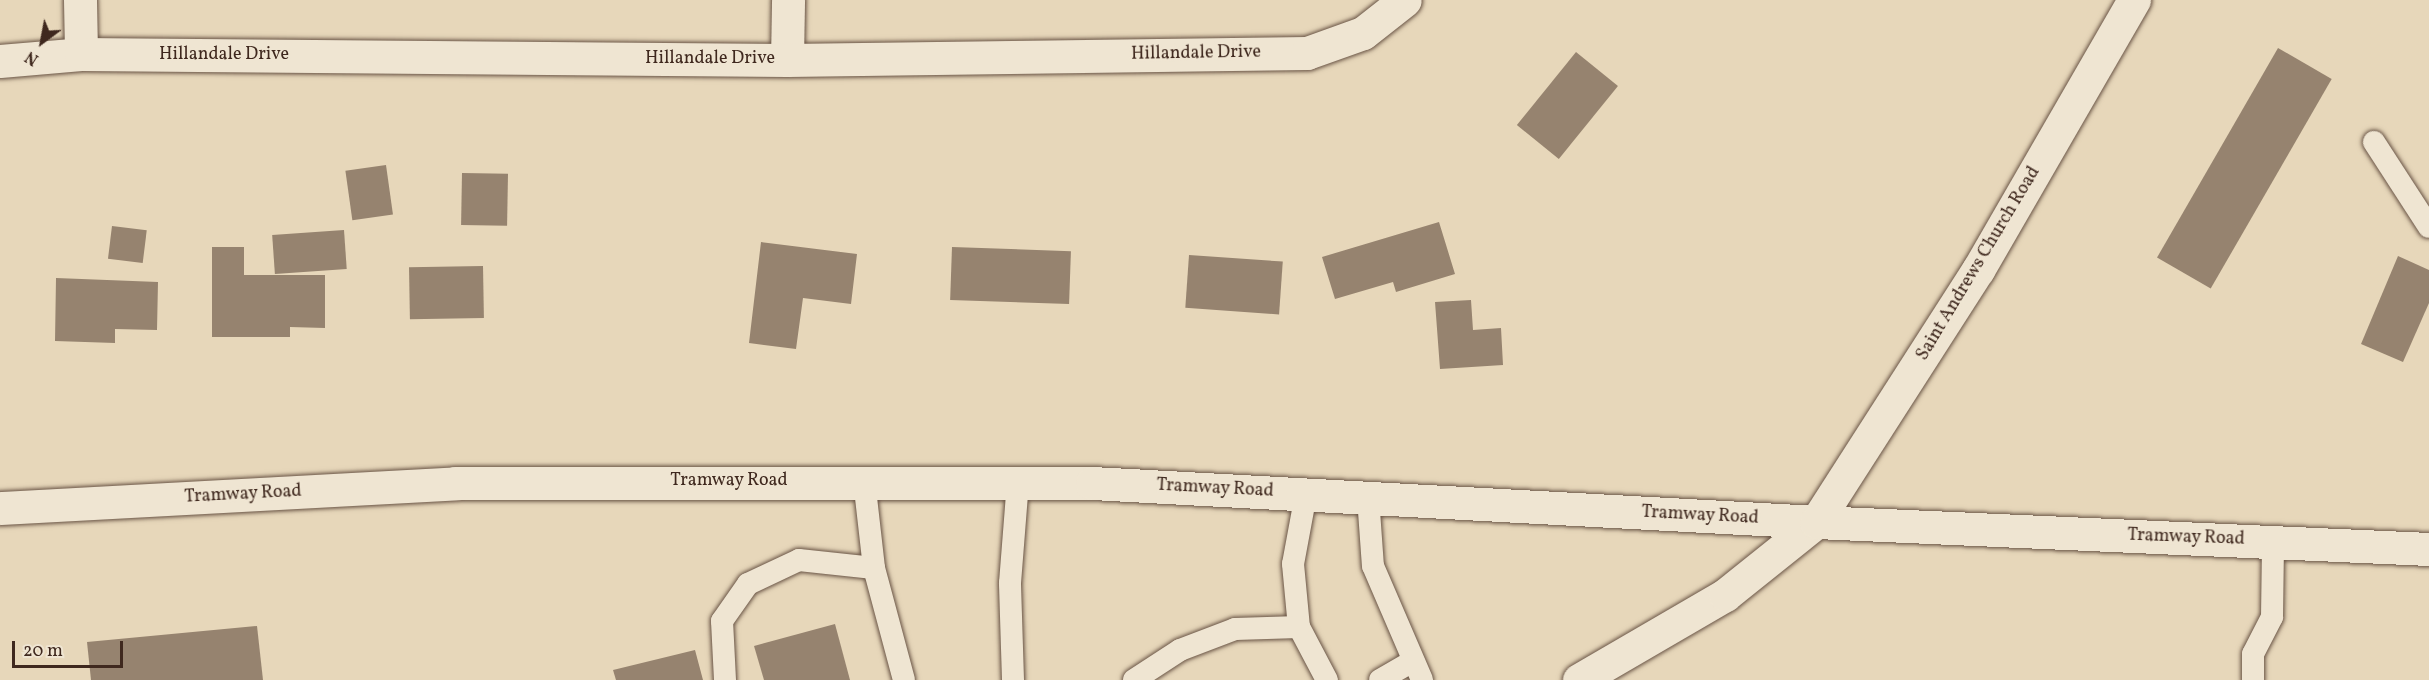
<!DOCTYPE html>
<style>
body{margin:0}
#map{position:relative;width:2429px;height:680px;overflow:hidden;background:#e7d7ba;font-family:Vollkorn,serif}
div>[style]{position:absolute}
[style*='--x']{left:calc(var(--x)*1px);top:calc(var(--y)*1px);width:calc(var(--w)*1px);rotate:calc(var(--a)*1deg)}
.building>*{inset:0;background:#96836f;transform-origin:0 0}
.roads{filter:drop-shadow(0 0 2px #695445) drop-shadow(0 0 2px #695445)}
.service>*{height:22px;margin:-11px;padding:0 11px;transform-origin:11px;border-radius:11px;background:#efe5d2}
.minor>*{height:33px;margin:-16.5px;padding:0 16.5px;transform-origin:16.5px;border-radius:16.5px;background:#efe5d2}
.tertiary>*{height:33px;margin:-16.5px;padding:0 16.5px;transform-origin:16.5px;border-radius:16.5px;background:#efe5d2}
.secondary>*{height:33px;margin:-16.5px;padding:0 16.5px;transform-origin:16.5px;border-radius:16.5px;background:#efe5d2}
span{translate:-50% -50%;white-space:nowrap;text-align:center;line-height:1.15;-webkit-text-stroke:5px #efe5d2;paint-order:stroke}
.street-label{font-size:18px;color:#3f281e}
.north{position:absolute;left:12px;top:12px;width:60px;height:60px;-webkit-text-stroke:4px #efe5d2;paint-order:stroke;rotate:212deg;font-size:16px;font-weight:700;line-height:24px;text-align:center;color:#3f281e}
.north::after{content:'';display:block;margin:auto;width:21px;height:27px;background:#3f281e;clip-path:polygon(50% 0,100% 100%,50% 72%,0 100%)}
.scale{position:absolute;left:12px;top:641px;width:111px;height:27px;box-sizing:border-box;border:3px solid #3f281e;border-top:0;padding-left:8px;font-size:18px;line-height:21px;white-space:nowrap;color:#3f281e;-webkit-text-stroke:4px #efe5d2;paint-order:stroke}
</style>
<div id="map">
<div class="building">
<i style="left:2278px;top:48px;width:62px;height:242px;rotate:30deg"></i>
<i style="left:1576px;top:52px;width:54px;height:94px;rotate:39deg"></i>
<i style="left:386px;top:165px;width:50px;height:41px;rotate:82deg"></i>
<i style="left:462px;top:173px;width:46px;height:52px;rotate:1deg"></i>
<i style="clip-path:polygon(1439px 222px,1455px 274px,1396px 292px,1393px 282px,1335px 299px,1322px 257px)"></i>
<i style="left:112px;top:226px;width:35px;height:33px;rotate:7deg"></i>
<i style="left:344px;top:230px;width:39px;height:72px;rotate:86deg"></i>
<i style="clip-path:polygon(761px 242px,857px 254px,851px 304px,803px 298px,796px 349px,749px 343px)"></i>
<i style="clip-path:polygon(212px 247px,244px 247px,244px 275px,325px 275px,325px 328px,290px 327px,290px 337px,212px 337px)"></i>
<i style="left:952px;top:247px;width:119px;height:53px;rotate:2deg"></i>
<i style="left:1189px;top:255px;width:94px;height:53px;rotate:4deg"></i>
<i style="clip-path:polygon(2398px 256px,2429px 270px,2429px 303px,2403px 362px,2361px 344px)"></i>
<i style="left:483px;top:266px;width:52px;height:74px;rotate:89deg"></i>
<i style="clip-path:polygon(56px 278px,158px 282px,157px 330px,115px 329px,115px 343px,55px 341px)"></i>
<i style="clip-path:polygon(1471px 300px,1473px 330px,1501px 328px,1503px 365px,1440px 369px,1435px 302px)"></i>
<i style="clip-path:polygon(835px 624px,850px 680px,764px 680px,754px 646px)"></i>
<i style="clip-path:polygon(257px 626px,263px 680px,91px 680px,87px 642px)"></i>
<i style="clip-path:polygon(695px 650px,703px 680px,616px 680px,613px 670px)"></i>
</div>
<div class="roads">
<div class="service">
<i style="--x:2374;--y:142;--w:101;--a:57.1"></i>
<i style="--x:864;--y:480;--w:89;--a:83.5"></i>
<i style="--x:874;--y:568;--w:116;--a:75"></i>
<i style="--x:1306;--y:494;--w:71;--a:100.5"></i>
<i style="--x:1293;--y:564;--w:63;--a:84.6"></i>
<i style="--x:1299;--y:627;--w:60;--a:62.2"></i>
<i style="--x:1368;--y:497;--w:69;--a:85.9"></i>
<i style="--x:1373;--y:566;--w:124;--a:66.7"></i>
<i style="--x:725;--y:680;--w:59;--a:-92.9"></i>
<i style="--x:722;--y:621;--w:45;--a:-54.9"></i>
<i style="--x:748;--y:584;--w:56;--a:-25.2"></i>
<i style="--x:799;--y:560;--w:75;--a:6.1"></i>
<i style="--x:1013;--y:680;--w:97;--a:-91.8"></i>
<i style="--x:1010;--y:583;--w:101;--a:-85.5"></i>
<i style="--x:1134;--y:680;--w:55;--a:-33.1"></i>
<i style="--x:1180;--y:650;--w:59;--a:-20.9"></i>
<i style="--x:1235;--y:629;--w:64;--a:-1.8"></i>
<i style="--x:1380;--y:680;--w:38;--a:-30"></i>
<i style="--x:2253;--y:680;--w:26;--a:-90"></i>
<i style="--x:2253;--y:654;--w:42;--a:-62.8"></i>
<i style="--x:2272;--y:617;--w:75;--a:-89.2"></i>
</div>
<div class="minor">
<i style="--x:80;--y:0;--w:54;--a:88.9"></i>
<i style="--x:787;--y:60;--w:60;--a:-89"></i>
<i style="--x:0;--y:61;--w:81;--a:-4.9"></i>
<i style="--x:81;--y:54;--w:706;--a:0.49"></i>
<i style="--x:787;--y:60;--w:520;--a:-0.77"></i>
<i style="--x:1307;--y:53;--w:59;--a:-19.7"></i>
<i style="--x:1363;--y:33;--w:53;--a:-38.2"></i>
<i style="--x:1579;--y:680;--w:169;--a:-30.2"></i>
<i style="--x:1725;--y:595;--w:117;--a:-38.7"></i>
</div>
<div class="tertiary">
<i style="--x:1816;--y:522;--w:300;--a:-57.3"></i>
<i style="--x:1978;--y:270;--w:312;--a:-60"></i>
</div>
<div class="secondary">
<i style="--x:0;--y:508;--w:456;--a:-3.1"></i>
<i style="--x:455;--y:483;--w:637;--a:0"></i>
<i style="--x:1092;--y:483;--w:725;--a:3.08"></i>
<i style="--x:1816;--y:522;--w:614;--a:2.52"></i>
</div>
</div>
<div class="street-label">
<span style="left:1196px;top:54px;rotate:-1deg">Hillandale Drive</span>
<span style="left:224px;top:55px">Hillandale Drive</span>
<span style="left:710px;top:59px">Hillandale Drive</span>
<span style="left:1979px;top:264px;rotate:-59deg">Saint Andrews Church Road</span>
<span style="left:729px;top:481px">Tramway Road</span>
<span style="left:1215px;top:489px;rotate:3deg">Tramway Road</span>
<span style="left:243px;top:495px;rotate:-3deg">Tramway Road</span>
<span style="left:1700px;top:516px;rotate:3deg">Tramway Road</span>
<span style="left:2186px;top:538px;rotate:2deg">Tramway Road</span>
</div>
<div class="north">N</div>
<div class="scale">20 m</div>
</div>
